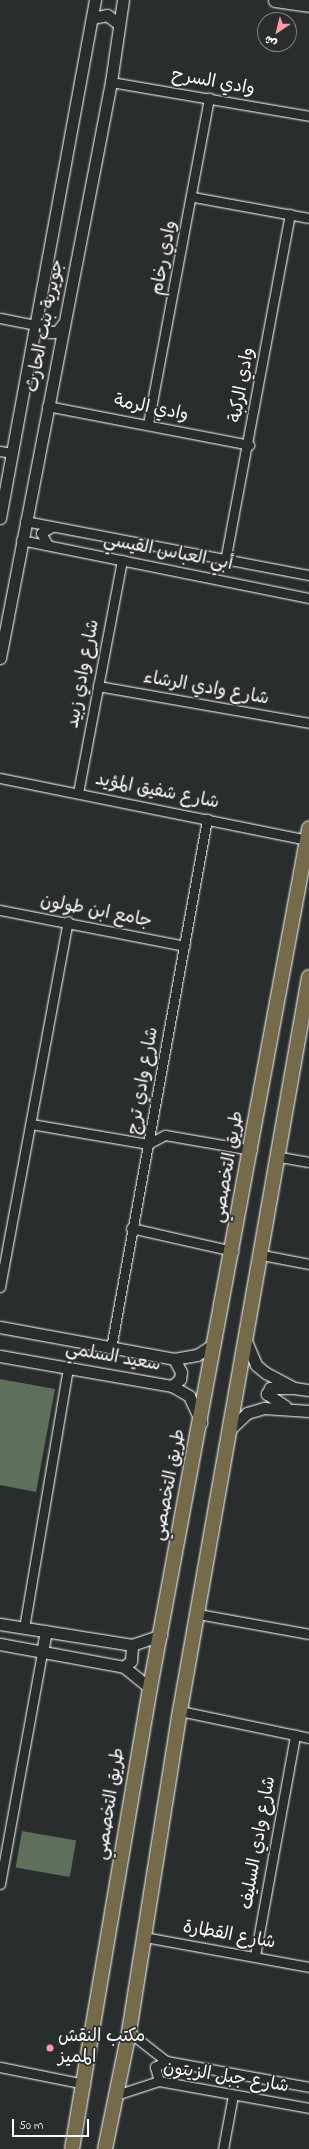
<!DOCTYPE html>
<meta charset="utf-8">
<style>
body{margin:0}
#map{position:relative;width:309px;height:2149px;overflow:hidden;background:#2a2d2e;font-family:"Indie Flower","Playpen Sans Arabic",sans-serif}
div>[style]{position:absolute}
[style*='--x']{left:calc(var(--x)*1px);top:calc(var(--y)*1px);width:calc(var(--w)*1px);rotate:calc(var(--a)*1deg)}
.green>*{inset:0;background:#5e7059;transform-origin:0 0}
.roads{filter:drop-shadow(0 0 1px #fff) drop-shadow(0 0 1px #fff)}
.minor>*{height:9px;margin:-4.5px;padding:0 4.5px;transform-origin:4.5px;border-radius:4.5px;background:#2a2d2e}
.tertiary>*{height:11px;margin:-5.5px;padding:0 5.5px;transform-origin:5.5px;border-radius:5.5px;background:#2a2d2e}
.secondary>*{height:13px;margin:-6.5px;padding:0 6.5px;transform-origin:6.5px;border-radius:6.5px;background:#2a2d2e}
.primary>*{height:14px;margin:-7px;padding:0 7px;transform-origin:7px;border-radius:7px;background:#756b4b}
.dots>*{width:11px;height:11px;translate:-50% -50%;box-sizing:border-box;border:2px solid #2a2d2e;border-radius:50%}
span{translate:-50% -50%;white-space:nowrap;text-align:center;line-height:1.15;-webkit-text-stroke:3.5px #2a2d2e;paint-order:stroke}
.street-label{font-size:18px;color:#fff}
.poi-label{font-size:18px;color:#fff}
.left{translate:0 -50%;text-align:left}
.north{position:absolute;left:257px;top:12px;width:40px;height:40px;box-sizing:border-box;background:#2a2d2e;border:1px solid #7f8182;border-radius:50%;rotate:215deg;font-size:11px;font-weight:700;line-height:16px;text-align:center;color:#fff}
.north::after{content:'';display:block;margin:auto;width:14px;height:18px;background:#ff9aa2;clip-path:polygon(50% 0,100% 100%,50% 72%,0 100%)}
.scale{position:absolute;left:12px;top:2119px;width:77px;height:18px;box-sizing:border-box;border:2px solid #fff;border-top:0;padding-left:5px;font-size:12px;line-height:14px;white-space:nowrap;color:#fff;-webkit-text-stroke:3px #2a2d2e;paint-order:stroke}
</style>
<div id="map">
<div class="green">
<i style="clip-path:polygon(0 1379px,55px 1389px,36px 1492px,0 1485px)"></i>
<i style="left:22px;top:1831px;width:55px;height:37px;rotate:10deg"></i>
</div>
<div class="roads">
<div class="minor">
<i style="--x:111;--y:82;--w:201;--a:9.7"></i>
<i style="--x:193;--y:197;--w:118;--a:10.3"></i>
<i style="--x:0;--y:318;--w:37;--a:11"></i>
<i style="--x:47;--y:406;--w:206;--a:10.9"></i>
<i style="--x:148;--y:424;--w:332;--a:-79.4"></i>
<i style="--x:0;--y:451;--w:11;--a:10"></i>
<i style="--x:25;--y:521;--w:289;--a:10.8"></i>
<i style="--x:21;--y:540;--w:294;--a:11.4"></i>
<i style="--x:48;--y:545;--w:14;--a:-120"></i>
<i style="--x:41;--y:533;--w:13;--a:-29"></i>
<i style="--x:225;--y:561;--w:353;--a:-79.4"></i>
<i style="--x:98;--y:686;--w:214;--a:9.9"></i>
<i style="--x:0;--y:778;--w:313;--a:11.4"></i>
<i style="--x:78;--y:793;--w:237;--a:-79.3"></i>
<i style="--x:0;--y:910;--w:188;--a:11"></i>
<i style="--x:31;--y:1124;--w:119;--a:9.7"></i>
<i style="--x:148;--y:1144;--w:19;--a:-28"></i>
<i style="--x:165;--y:1135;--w:88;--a:9.8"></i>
<i style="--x:280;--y:1157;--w:29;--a:10"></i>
<i style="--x:131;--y:1228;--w:105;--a:12.7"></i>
<i style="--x:262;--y:1255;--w:48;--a:10.8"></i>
<i style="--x:0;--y:1287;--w:372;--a:-79.5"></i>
<i style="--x:111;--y:1348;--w:538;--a:-79.71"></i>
<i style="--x:198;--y:1614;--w:113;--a:10.2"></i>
<i style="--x:24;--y:1628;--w:264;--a:-80.4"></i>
<i style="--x:180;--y:1711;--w:132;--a:11.8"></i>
<i style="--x:0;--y:1884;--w:236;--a:-79.7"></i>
<i style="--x:144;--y:1937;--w:168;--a:10.3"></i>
<i style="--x:255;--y:1956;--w:225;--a:-79.7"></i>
<i style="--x:129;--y:2032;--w:47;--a:38.1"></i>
<i style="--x:166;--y:2061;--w:145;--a:10.3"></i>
<i style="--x:0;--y:2067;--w:87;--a:11.3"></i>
<i style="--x:159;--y:2081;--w:15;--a:-106"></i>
<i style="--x:155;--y:2067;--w:13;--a:-29"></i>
<i style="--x:116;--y:2095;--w:45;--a:-18"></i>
<i style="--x:159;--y:2081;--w:152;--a:10.2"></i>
<i style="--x:223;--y:2149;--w:55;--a:-79.5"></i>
</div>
<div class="tertiary">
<i style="--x:92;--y:18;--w:15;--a:-11"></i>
<i style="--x:107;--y:15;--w:15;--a:37"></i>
<i style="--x:37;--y:320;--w:17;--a:45"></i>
<i style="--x:49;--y:332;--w:8;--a:0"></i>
<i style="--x:57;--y:332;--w:10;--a:-53"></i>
<i style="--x:0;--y:518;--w:527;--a:-79.61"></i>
<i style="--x:0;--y:658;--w:587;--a:-79.09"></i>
<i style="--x:111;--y:82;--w:83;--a:-81.7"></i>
<i style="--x:0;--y:1327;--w:177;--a:10.4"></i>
<i style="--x:174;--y:1359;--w:23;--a:-10"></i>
<i style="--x:197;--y:1355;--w:20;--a:-33"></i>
<i style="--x:246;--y:1341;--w:26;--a:67"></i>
<i style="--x:256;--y:1365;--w:13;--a:39"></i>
<i style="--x:266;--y:1373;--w:32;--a:28"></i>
<i style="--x:294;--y:1388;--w:15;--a:8"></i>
<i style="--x:0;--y:1356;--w:175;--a:9.9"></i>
<i style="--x:172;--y:1386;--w:20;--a:30"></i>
<i style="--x:189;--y:1396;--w:29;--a:65"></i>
<i style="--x:172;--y:1386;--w:11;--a:-41"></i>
<i style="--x:180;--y:1379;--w:7;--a:-82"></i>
<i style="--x:181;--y:1372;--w:15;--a:-118"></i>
<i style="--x:285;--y:1406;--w:22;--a:-146"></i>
<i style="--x:267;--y:1394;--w:7;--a:-63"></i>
<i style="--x:270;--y:1388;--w:21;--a:0"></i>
<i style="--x:229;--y:1430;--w:25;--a:-43"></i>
<i style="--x:247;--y:1413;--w:18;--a:-16"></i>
<i style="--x:264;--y:1408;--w:45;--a:3.8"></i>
<i style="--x:0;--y:1624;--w:134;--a:9"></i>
<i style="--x:132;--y:1645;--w:31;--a:-19"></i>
<i style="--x:0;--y:1644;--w:126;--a:10.5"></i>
<i style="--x:124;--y:1667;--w:33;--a:39"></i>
<i style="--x:42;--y:1652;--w:21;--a:-79"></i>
<i style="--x:124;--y:1667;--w:9;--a:-41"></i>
<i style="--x:131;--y:1661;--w:16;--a:-86"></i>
</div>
<div class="secondary">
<i style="--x:275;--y:0;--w:34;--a:8"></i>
</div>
<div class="primary">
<i style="--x:72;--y:2149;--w:468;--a:-80.4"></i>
<i style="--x:150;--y:1688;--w:874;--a:-79.51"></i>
<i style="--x:105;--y:2149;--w:119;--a:-78.4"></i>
<i style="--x:129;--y:2032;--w:325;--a:-81"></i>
<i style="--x:180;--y:1711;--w:745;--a:-80.03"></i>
</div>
</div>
<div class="dots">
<i style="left:50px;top:2048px;background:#ff9aa2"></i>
</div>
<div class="street-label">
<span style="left:213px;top:83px;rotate:10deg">وادي السرح</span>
<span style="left:165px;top:258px;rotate:-79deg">وادي رخام</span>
<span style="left:46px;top:326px;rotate:-79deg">جويرية بنت الحارث</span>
<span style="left:243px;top:385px;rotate:-80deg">وادي الركبة</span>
<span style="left:151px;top:409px;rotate:11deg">وادي الرمة</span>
<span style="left:168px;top:553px;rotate:11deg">أبي العباس القيسي</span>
<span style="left:84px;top:674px;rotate:-79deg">شارع وادي زبيد</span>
<span style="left:206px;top:689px;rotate:10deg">شارع وادي الرشاء</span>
<span style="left:157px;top:792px;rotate:11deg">شارع شفيق المؤيد</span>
<span style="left:96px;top:912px;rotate:11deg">جامع ابن طولون</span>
<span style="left:144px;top:1081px;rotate:-80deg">شارع وادي ترج</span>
<span style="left:229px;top:1167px;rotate:-80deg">طريق التخصصي</span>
<span style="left:113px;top:1358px;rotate:10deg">سعيد السلمي</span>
<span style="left:170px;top:1485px;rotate:-79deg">طريق التخصصي</span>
<span style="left:111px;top:1804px;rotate:-81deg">طريق التخصصي</span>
<span style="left:259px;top:1843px;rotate:-80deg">شارع وادي السليف</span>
<span style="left:229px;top:1936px;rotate:10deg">شارع القطارة</span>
<span style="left:226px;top:2078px;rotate:9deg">شارع جبل الزيتون</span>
</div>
<div class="poi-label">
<span class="left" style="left:58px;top:2048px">مكتب النقش<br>المميز</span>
</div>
<div class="north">ش</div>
<div class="scale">50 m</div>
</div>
